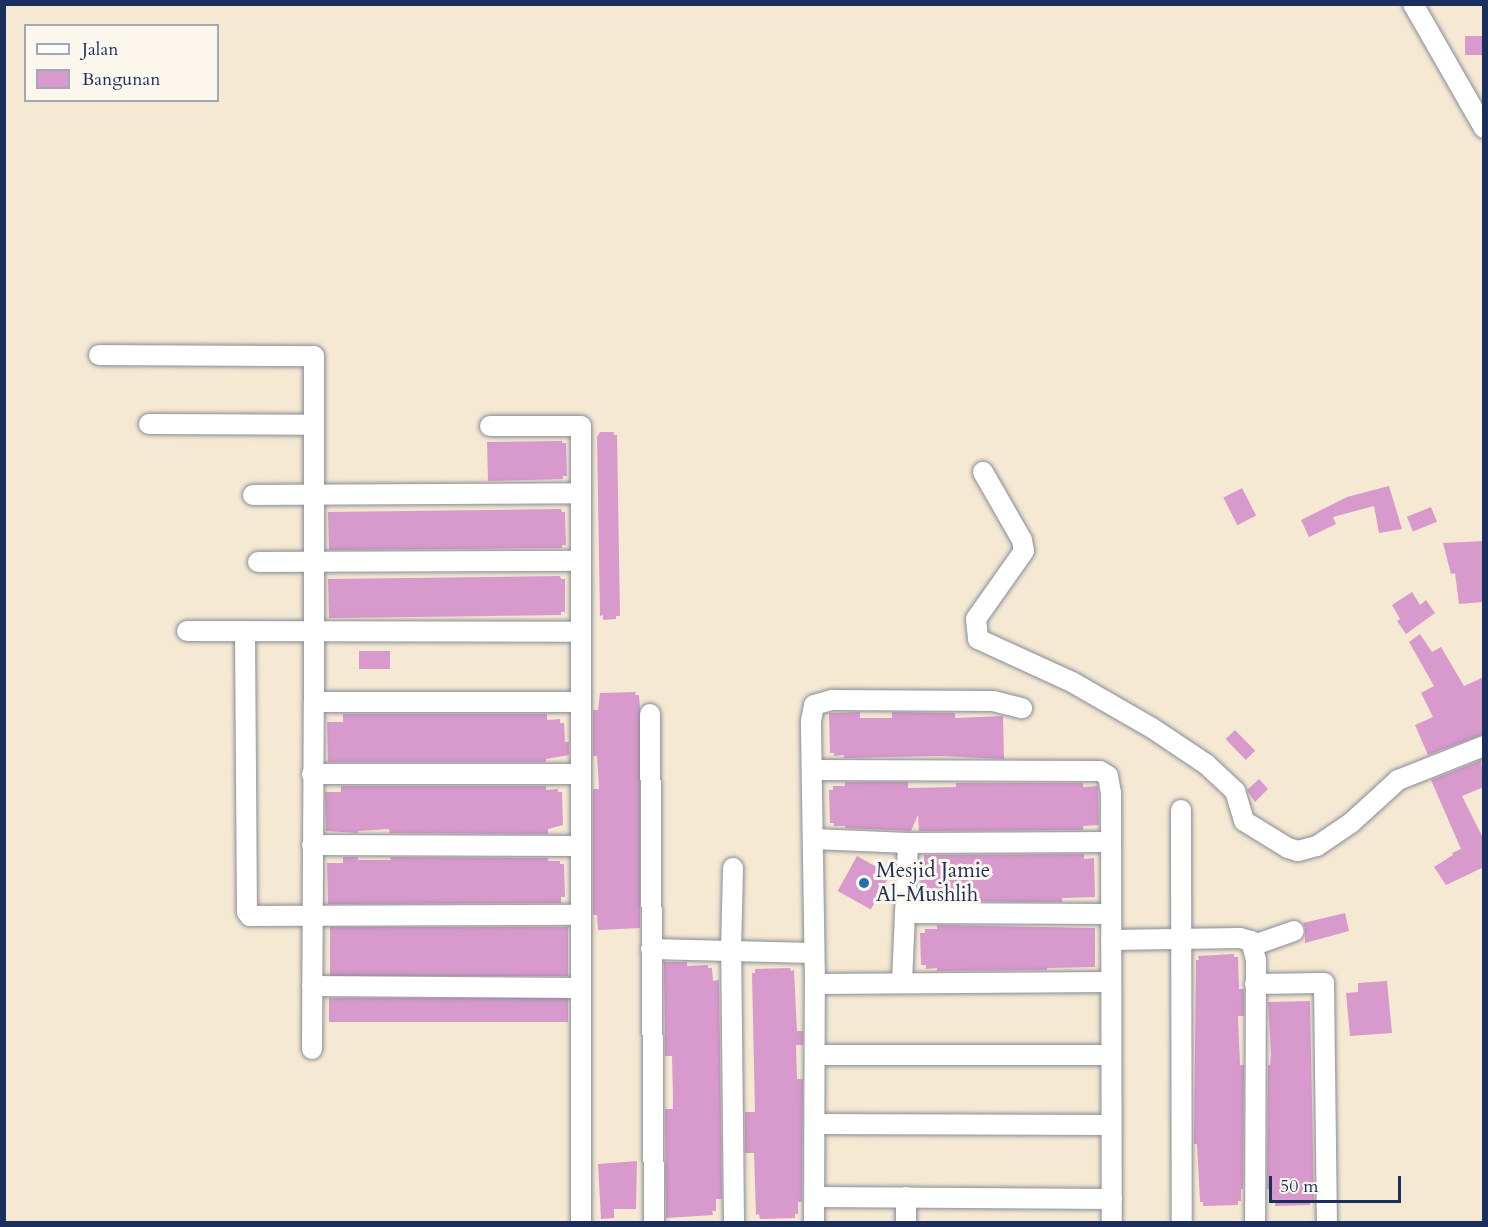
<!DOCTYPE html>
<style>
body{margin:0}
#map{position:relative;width:1488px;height:1227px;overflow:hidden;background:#f5e9d3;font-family:Cardo,serif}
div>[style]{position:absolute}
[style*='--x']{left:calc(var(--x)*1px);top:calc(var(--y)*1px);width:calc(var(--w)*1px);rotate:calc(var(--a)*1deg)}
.building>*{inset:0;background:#d899cc;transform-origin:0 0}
.roads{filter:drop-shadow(0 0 2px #888c98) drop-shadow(0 0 2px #888c98)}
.minor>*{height:20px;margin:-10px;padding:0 10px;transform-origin:10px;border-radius:10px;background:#fff}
.dots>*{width:16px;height:16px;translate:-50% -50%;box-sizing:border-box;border:3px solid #fbf7ec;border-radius:50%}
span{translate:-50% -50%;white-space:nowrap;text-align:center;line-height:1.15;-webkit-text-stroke:6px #fbf7ec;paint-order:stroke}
.poi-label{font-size:21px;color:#1b2f5e}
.left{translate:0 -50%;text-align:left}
.frame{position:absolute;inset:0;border:6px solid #1b2f5e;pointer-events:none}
.legend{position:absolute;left:24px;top:24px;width:195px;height:78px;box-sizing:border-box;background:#fbf7ec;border:2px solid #a1a7b3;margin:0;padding:8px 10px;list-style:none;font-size:18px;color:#1b2f5e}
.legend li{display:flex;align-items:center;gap:12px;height:30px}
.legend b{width:30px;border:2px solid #a1a7b3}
.scale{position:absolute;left:1269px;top:1176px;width:132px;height:27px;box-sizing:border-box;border:3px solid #1b2f5e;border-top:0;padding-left:8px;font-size:18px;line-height:21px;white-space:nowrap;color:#1b2f5e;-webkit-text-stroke:4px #fbf7ec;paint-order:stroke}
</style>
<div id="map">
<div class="building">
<i style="left:1465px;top:36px;width:19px;height:19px"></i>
<i style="clip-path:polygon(600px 432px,614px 432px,614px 435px,617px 435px,620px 616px,616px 616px,616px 619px,603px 620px,603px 615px,600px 616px,597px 437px)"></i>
<i style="clip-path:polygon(562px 441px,562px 443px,566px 443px,567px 476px,563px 476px,563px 479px,488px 481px,487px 442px)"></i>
<i style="clip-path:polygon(1389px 486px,1402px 529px,1379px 533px,1374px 506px,1333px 517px,1336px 524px,1309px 537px,1301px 520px,1347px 497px)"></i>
<i style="left:1242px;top:488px;width:31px;height:21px;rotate:63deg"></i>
<i style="left:1431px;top:507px;width:16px;height:26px;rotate:68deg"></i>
<i style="clip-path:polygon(561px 509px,562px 512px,565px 512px,566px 545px,562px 545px,562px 548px,329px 550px,328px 512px)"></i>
<i style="clip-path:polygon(1484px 541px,1484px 602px,1459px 604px,1455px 573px,1451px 574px,1443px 543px)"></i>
<i style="clip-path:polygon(560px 576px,561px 579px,565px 579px,565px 612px,561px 612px,561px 615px,329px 618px,328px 579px)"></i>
<i style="clip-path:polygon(1412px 592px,1420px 605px,1426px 600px,1435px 613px,1406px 634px,1397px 621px,1400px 619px,1392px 605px)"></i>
<i style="clip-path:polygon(1420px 634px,1432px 652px,1441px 647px,1464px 686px,1484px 677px,1484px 734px,1428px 755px,1415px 725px,1433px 717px,1421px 693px,1434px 686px,1409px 642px)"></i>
<i style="left:359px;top:651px;width:31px;height:18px"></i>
<i style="clip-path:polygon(636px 692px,635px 695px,639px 695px,640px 708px,640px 928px,598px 930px,597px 915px,593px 915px,593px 789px,599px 789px,597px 756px,593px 756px,593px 710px,598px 710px,600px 693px)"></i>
<i style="clip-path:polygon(860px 712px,860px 718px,892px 718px,892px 712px,955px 713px,955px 718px,1003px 716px,1004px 759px,940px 756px,844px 758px,844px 755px,834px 756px,834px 753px,830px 753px,829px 713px)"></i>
<i style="clip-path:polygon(343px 714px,547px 714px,547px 720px,560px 719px,560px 723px,564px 723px,565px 742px,569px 742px,569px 755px,546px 759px,546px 762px,328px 762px,327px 722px,343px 722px)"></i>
<i style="left:1235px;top:730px;width:29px;height:13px;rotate:46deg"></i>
<i style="clip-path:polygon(1481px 760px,1484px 787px,1462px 796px,1484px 840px,1484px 867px,1446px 885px,1434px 867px,1453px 855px,1452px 853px,1461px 849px,1431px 780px)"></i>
<i style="clip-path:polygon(1259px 779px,1268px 789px,1255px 802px,1247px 790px)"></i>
<i style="clip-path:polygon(845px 782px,908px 782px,908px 788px,956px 787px,956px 783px,1083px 783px,1083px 787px,1098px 786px,1099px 825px,1083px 826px,1083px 830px,919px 831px,918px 815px,911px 831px,845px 828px,845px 826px,834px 826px,834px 823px,830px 823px,829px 790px,833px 790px,833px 786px,845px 786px)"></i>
<i style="clip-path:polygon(341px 786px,546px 786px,546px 790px,558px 789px,558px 792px,562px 792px,563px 825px,548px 829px,548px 834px,390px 833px,389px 829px,358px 831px,358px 833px,326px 831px,325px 792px,341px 792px)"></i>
<i style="clip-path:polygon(1084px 854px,1084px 859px,1094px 858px,1095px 897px,1062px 898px,1062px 902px,936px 901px,921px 896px,920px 863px,924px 863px,924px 855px)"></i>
<i style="left:857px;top:856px;width:38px;height:40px;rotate:29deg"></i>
<i style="clip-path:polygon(343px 857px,358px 857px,358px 860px,391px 860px,390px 857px,548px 858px,548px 861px,560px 861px,560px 864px,564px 864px,565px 897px,561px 897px,561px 903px,328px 904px,327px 863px,343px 863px)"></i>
<i style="clip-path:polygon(1345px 913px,1349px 931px,1305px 943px,1305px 928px,1303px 923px)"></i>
<i style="clip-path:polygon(937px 925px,1095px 928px,1095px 967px,1047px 968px,1047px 970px,937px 971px,937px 968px,926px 969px,926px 965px,921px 965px,920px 933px,925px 933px,925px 929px,937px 929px)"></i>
<i style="left:568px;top:927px;width:49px;height:238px;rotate:90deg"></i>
<i style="clip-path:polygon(1234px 954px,1234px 957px,1238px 957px,1239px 989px,1244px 989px,1244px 1016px,1238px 1016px,1240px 1065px,1244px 1065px,1243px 1189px,1241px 1189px,1241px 1201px,1238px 1201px,1238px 1205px,1203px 1206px,1203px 1202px,1200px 1202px,1197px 1144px,1194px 1144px,1196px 960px,1199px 960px,1198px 956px)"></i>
<i style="clip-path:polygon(664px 962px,687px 962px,687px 966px,708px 965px,708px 968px,712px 968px,713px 981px,719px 980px,722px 1199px,716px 1199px,716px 1211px,712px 1211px,713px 1215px,666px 1218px,665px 1109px,673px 1109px,673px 1097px,672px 1056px,665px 1056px)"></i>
<i style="clip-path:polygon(790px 968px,791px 971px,794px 970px,797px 1031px,803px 1031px,803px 1045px,796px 1045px,797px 1079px,803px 1079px,802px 1202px,798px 1202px,798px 1214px,795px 1214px,795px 1218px,760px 1219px,759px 1214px,756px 1215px,754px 1153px,745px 1153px,745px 1112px,755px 1112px,752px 973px,755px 973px,755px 969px)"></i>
<i style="clip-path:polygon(1387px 981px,1392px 1033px,1350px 1036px,1346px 993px,1358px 992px,1358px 983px)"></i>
<i style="left:329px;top:998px;width:239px;height:24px"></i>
<i style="clip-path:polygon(1310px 1001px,1314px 1201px,1310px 1201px,1310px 1205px,1275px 1206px,1275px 1201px,1272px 1202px,1272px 1189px,1267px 1189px,1268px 1065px,1270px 1065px,1271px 1054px,1268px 1002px)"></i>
<i style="clip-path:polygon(637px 1161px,636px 1209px,614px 1209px,614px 1218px,601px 1219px,598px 1164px)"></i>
</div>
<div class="roads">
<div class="minor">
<i style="--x:1413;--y:4;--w:143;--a:60.2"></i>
<i style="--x:99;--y:355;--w:215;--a:0.3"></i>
<i style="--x:314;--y:356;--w:346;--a:90"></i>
<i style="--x:149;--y:424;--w:165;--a:0.3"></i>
<i style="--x:490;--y:426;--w:91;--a:0"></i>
<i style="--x:581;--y:426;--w:206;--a:90"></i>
<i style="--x:983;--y:472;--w:78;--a:60.2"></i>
<i style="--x:1022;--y:540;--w:11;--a:80"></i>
<i style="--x:1024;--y:551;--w:83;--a:125.2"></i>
<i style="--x:976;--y:619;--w:20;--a:84"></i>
<i style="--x:978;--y:639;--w:103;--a:24.6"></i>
<i style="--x:1072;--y:682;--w:92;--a:29.9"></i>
<i style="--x:1152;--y:728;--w:65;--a:33.7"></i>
<i style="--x:1206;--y:764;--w:40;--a:43"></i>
<i style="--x:1235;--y:791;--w:31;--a:73"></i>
<i style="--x:1244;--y:821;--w:52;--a:31.5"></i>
<i style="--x:1288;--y:848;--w:10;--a:17"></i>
<i style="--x:1298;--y:851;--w:20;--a:-15"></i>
<i style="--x:1317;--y:846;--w:41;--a:-34.1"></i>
<i style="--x:1351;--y:823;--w:64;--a:-42.5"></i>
<i style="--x:1398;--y:780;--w:92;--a:-21.6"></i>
<i style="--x:253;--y:495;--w:328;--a:-0.3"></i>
<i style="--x:258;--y:562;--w:323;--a:-0.2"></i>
<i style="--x:187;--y:631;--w:394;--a:0.1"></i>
<i style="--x:581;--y:632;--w:70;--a:90"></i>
<i style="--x:245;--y:632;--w:280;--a:89.6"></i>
<i style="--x:247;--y:912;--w:5;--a:53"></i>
<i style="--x:250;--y:916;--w:331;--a:-0.2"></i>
<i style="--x:650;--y:714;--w:508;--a:89.55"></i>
<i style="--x:813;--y:770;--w:287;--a:0.2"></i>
<i style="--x:1100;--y:771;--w:9;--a:32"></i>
<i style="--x:1108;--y:776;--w:17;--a:80"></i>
<i style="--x:1111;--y:793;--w:429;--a:89.9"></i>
<i style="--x:312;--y:774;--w:269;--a:0"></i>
<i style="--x:1181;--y:810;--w:412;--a:89.9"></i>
<i style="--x:814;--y:839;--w:94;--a:2.4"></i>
<i style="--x:908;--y:843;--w:202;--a:-0.3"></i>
<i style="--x:312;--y:845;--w:269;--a:0.2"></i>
<i style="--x:906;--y:913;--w:204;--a:0.3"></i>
<i style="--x:1111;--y:940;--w:129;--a:-0.9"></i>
<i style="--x:1240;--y:938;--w:11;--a:15"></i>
<i style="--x:1251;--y:941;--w:20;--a:75"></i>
<i style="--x:1256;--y:960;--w:262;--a:90.2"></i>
<i style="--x:1251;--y:941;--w:5;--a:53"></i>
<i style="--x:1254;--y:945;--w:42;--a:-19.3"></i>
<i style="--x:651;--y:949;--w:80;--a:1.4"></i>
<i style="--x:731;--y:951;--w:83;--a:-88.6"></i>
<i style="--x:902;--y:982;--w:139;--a:-87.5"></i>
<i style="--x:815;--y:984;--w:296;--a:-0.4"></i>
<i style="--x:1255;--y:984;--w:69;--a:-0.8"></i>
<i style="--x:1324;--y:983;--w:239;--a:89.3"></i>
<i style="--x:312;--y:986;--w:269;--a:0.4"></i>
<i style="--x:312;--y:1049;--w:347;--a:-89.7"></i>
<i style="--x:314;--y:702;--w:267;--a:0"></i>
<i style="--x:581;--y:702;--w:520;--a:90"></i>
<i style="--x:815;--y:1055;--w:296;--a:0"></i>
<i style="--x:815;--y:1124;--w:296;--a:0.2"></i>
<i style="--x:815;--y:1197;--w:297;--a:0.4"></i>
<i style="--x:734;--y:1222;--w:271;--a:-90.6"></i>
<i style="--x:731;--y:951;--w:82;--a:1.4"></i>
<i style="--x:814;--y:1222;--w:238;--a:-89.8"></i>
<i style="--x:815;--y:984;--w:263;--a:-90.9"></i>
<i style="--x:811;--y:721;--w:16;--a:-79"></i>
<i style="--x:814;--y:705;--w:19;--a:-16"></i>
<i style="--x:832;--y:700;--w:161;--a:0.4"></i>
<i style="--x:993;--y:701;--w:30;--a:14"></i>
<i style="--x:906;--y:1222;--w:25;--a:-90"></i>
</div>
</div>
<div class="dots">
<i style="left:864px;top:883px;background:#1f6fb2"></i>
</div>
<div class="poi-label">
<span class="left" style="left:876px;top:883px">Mesjid Jamie<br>Al-Mushlih</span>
</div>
<div class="frame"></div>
<ul class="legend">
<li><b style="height:8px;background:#fff"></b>Jalan</li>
<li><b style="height:16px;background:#d899cc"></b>Bangunan</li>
</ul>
<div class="scale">50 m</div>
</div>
